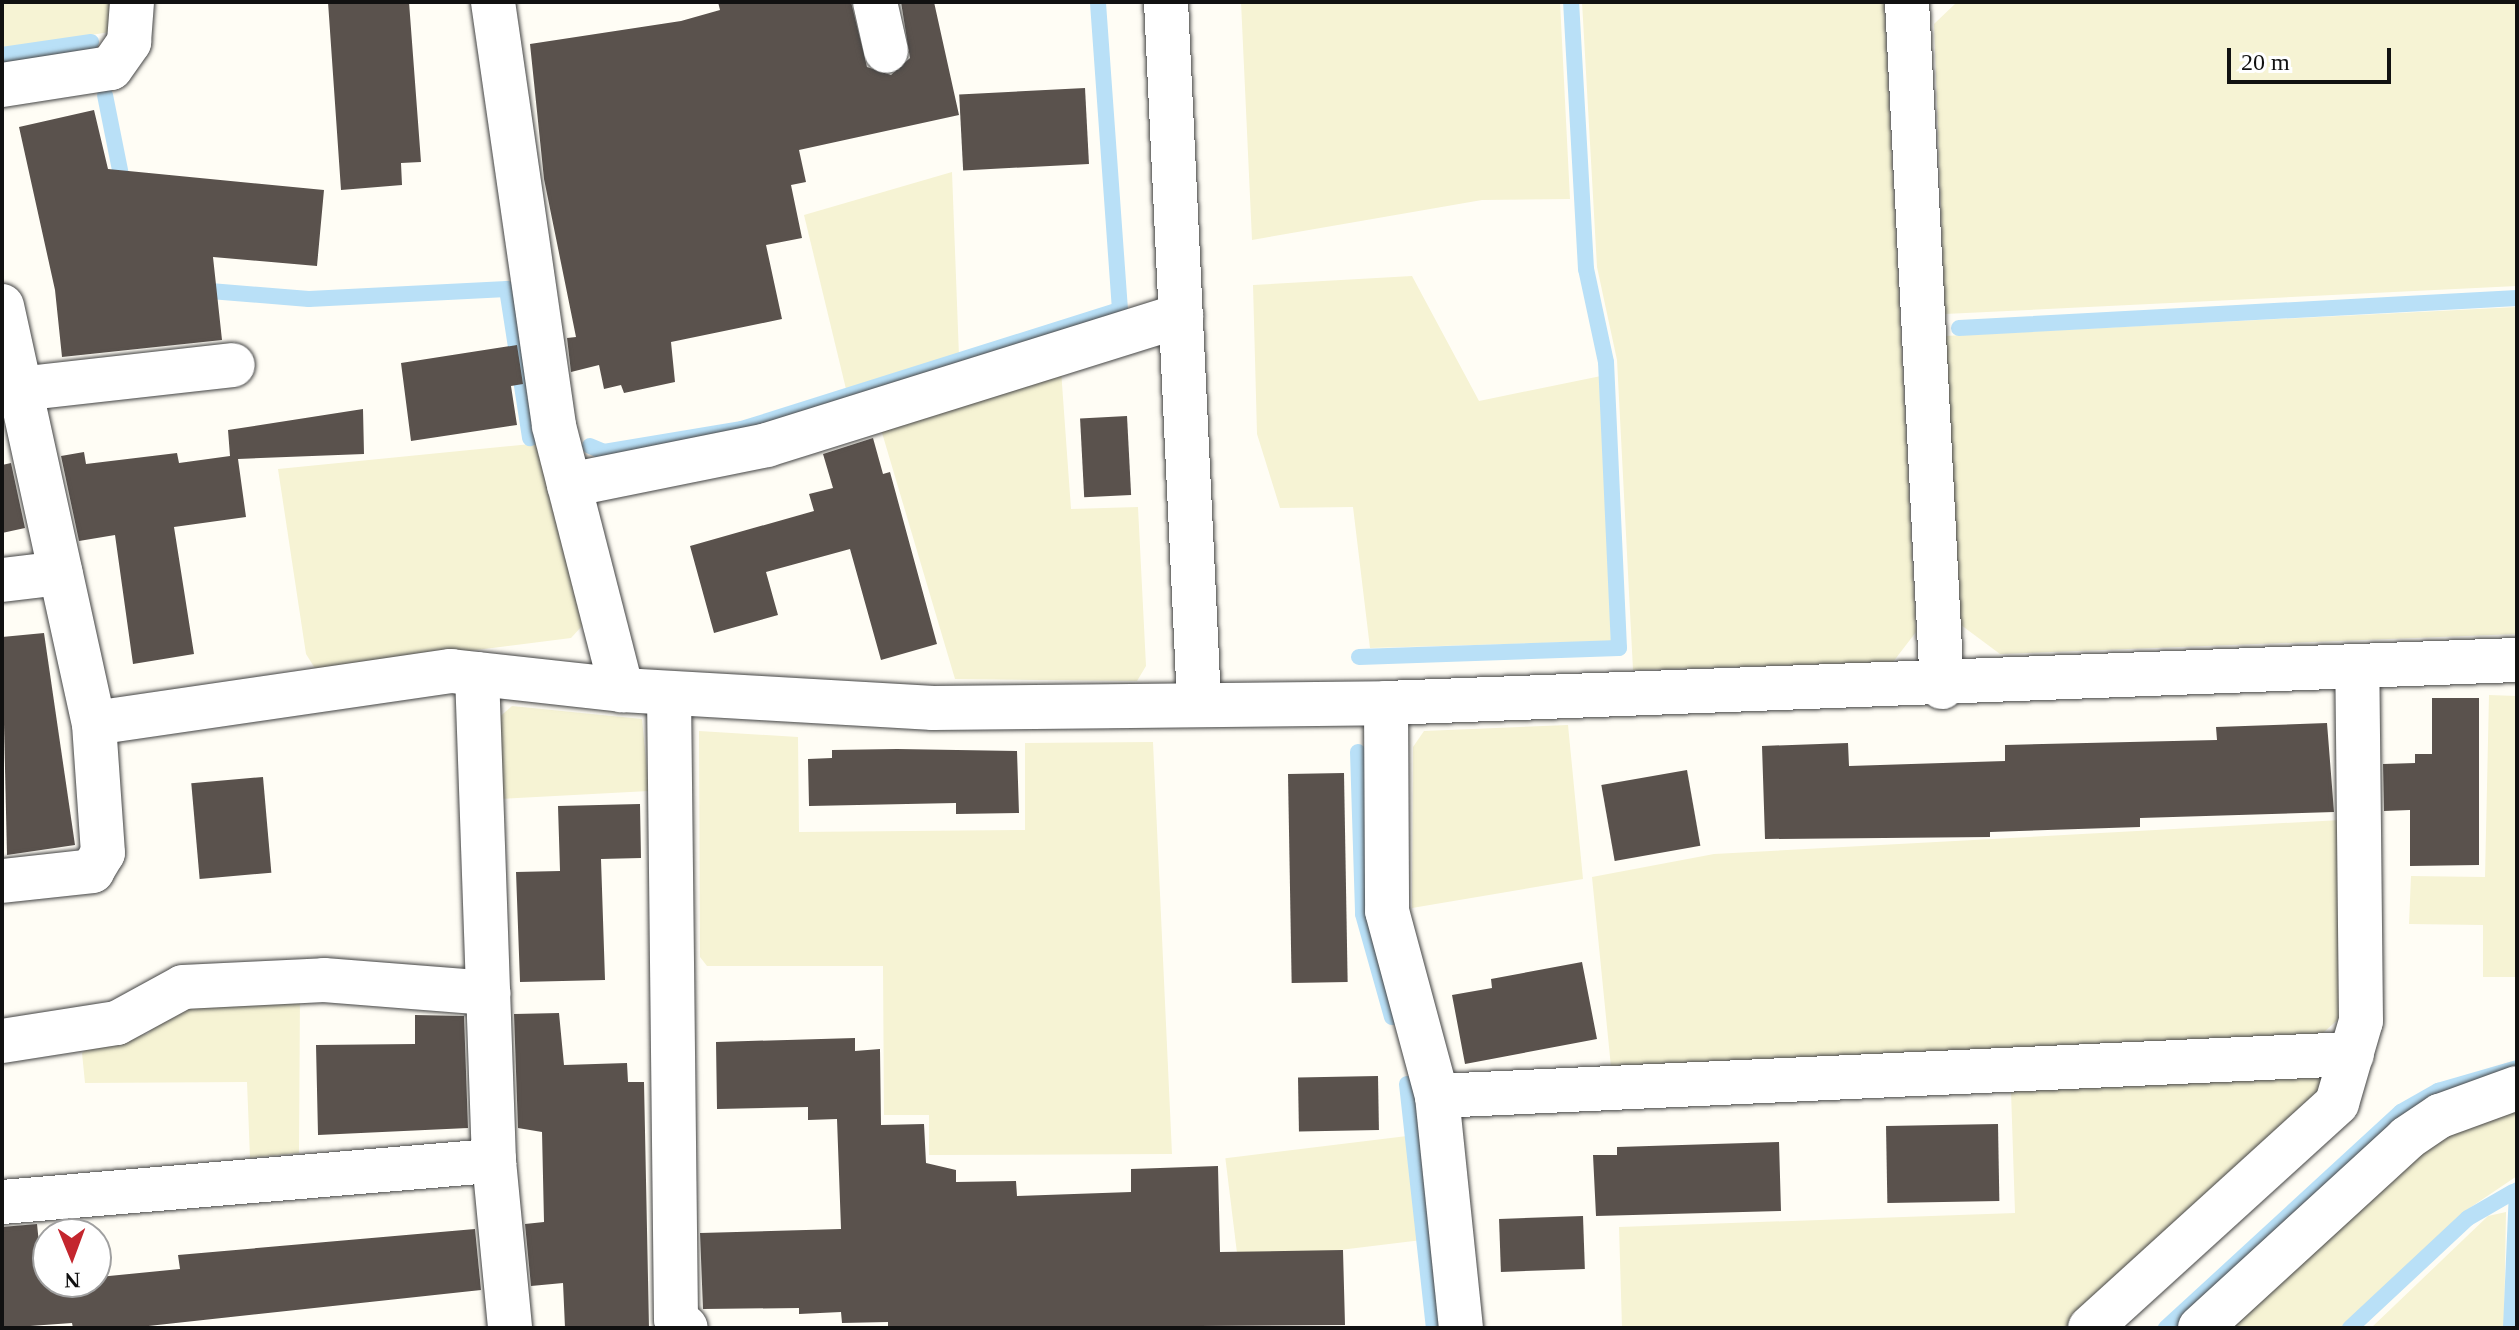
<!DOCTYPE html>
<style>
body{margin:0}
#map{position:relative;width:2519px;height:1330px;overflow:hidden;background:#fffdf5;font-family:"Times New Roman",serif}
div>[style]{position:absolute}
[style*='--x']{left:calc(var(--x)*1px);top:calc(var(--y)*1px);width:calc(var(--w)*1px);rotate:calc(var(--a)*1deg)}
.farmland>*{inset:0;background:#f6f3d4;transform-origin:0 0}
.stream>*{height:16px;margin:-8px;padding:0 8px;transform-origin:8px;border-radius:8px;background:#b9e0f7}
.building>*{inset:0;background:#5a524d;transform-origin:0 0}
.roads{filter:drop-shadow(0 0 2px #444) drop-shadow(0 0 2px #444)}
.minor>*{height:44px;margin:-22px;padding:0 22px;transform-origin:22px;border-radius:22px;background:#fff}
span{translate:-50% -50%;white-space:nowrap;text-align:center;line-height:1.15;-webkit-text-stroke:8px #fff;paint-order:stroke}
.frame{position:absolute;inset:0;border:4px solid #111;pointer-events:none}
.north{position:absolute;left:32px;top:1218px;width:80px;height:80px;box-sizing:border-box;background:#fff;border:2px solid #a0a0a0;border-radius:50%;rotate:179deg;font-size:22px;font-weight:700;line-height:32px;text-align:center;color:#111}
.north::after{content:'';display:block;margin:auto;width:28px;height:36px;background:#c4262e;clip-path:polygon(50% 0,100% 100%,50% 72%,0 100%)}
.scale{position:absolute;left:2227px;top:48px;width:164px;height:36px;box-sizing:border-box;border:4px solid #111;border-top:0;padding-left:10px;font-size:24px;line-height:28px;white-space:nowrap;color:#111;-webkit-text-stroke:6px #fff;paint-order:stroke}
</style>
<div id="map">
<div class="farmland">
<i style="clip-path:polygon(2px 2px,117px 2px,115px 31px,2px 50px)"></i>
<i style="clip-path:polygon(1241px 2px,1560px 2px,1570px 199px,1482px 200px,1252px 240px)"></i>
<i style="clip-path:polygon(1582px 2px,1884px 2px,1916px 632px,1893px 662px,1633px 670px,1617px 360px,1597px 267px)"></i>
<i style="clip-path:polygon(1957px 2px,2517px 2px,2517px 286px,1945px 314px,1934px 24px)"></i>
<i style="clip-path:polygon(952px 172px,959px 356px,846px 389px,804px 215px)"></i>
<i style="clip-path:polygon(1412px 276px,1479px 401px,1601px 376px,1611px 641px,1370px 648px,1353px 507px,1280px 508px,1257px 434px,1253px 285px)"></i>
<i style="clip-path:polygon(2517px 307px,2517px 634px,2000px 654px,1961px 625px,1945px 336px)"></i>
<i style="clip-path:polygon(1061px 370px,1071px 509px,1138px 507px,1146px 666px,1137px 681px,955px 679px,880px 426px)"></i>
<i style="clip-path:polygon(541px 443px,582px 626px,571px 638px,316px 670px,306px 654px,278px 469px)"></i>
<i style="clip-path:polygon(2489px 695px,2517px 696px,2517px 977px,2483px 977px,2483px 925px,2409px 924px,2411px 876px,2485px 877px)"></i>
<i style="clip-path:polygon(512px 706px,642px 719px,649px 791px,500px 799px,496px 720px)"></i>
<i style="clip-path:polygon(1568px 725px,1583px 879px,1412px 908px,1413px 747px,1424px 731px)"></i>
<i style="clip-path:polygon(699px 731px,798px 737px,799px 832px,1025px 830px,1025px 743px,1153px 742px,1172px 1154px,929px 1155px,929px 1115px,884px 1115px,883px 966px,707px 966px,700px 957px)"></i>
<i style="clip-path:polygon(2341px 820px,2343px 1015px,2315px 1040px,1611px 1067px,1592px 877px,1714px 854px)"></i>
<i style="clip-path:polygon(300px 995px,299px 1153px,250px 1158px,247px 1082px,85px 1083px,82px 1053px,92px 1044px,147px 1034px,173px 1010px)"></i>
<i style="clip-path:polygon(2316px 1076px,2324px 1082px,2323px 1095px,2069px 1328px,1622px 1328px,1619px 1227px,2015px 1213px,2011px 1091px)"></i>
<i style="clip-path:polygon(2517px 1108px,2517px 1176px,2471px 1207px,2341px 1328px,2230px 1328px,2423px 1153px,2458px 1130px)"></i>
<i style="left:1407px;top:1136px;width:105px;height:183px;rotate:83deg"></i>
<i style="clip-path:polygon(2506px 1212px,2504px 1328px,2371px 1328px,2488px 1216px)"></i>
</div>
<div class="stream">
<i style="--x:2;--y:55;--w:90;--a:-8.3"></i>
<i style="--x:105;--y:95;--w:97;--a:78.7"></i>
<i style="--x:198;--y:290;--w:111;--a:4.6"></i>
<i style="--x:309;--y:299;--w:198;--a:-2.9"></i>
<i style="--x:507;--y:289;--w:151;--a:81.2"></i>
<i style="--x:1959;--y:328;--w:559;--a:-3.08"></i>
<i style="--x:590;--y:446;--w:15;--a:23"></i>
<i style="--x:604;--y:452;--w:140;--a:-9.5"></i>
<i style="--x:742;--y:429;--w:396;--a:-17.5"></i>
<i style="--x:1120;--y:310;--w:309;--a:-94.1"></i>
<i style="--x:1359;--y:657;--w:260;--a:-2"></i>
<i style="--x:1619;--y:648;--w:286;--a:-92.6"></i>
<i style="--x:1606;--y:362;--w:95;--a:-102.1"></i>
<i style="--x:1586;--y:269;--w:267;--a:-93.2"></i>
<i style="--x:1358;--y:752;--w:162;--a:88.2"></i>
<i style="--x:1363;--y:914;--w:107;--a:74.3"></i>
<i style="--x:1407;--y:1084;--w:245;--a:83.7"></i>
<i style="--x:2166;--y:1328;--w:319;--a:-42.6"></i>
<i style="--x:2401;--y:1112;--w:43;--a:-29.6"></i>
<i style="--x:2438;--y:1091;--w:82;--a:-16.2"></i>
<i style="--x:2350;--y:1328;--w:161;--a:-43"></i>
<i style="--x:2468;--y:1218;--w:52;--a:-30"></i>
<i style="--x:2511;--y:1328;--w:138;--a:-87.5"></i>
</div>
<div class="building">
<i style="clip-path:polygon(328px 2px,409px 2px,421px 162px,401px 163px,402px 185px,341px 190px)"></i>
<i style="clip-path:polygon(718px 2px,851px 2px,867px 67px,891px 75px,910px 58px,901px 2px,934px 2px,959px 115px,799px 150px,806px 182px,791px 185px,802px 238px,766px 245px,782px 319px,671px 342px,675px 382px,624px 393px,621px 385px,604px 389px,599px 365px,571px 372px,567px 338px,576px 337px,544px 179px,530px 44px,681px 21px,720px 10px)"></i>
<i style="left:1085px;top:88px;width:76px;height:126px;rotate:87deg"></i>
<i style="clip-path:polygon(94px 110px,108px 169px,324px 190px,317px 266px,213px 257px,222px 340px,62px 357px,55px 290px,19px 127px)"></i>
<i style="clip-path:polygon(517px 345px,523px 384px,511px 386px,517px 425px,411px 441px,401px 363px)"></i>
<i style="clip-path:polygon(363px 409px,364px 454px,238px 459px,246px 517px,174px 527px,194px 654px,133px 664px,115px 535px,79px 541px,61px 456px,84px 452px,86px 464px,177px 453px,179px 463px,230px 456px,228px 430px)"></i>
<i style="left:1127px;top:416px;width:79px;height:47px;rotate:87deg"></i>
<i style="clip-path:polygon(873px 438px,883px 474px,890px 472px,937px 644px,881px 660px,850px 549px,766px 572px,778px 615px,714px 633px,690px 546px,814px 511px,809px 494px,833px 488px,823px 454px)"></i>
<i style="clip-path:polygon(11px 463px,25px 528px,2px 533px,2px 465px)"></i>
<i style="clip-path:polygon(44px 633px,75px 845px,7px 855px,2px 637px)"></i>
<i style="clip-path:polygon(2432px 698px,2479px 698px,2479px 865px,2410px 866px,2410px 810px,2384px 811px,2383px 764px,2415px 763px,2415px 754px,2432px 754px)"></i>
<i style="clip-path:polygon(2327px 723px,2334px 812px,2140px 818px,2140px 827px,1990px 832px,1990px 837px,1765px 839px,1762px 746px,1848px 743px,1849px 766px,2005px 761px,2005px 745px,2217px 740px,2216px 727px)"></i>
<i style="clip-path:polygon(897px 749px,1017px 751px,1019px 813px,956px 814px,956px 803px,809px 806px,808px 759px,832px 758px,832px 750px)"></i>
<i style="left:1687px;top:770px;width:77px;height:87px;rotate:80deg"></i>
<i style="left:1344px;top:773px;width:209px;height:56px;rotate:89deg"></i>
<i style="left:263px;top:777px;width:96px;height:72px;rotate:85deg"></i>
<i style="clip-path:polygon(640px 804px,641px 858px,601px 859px,605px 980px,520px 982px,516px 872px,560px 871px,558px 806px)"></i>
<i style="clip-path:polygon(1582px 962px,1597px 1039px,1465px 1064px,1452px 995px,1492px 988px,1491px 979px)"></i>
<i style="clip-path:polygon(559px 1013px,564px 1065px,627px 1063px,628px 1082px,644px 1082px,649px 1328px,565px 1328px,563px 1283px,531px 1286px,525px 1224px,544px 1222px,542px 1132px,518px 1128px,514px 1014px)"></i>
<i style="clip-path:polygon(415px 1015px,464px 1016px,468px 1128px,318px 1135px,316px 1045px,415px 1044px)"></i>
<i style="clip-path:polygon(855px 1038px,855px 1051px,880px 1049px,881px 1125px,924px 1124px,926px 1163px,956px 1170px,956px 1182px,1016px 1181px,1017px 1196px,1131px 1192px,1131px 1169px,1218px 1166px,1220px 1252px,1343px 1250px,1345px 1325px,888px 1328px,888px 1322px,842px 1323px,841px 1312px,799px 1314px,799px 1308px,703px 1309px,700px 1233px,841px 1229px,837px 1119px,808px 1120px,808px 1107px,717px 1109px,716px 1042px)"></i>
<i style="left:1378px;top:1076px;width:54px;height:80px;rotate:89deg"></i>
<i style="left:1998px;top:1124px;width:77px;height:112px;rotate:89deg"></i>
<i style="clip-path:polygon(1779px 1142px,1781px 1211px,1596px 1216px,1593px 1155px,1617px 1155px,1617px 1147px)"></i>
<i style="left:1583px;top:1216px;width:53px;height:84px;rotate:88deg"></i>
<i style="clip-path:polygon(37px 1224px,43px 1282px,48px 1282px,180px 1269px,178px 1255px,475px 1229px,481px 1290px,130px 1328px,73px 1328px,72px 1323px,2px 1328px,2px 1227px)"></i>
</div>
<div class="roads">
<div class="minor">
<i style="--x:493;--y:2;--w:428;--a:81.8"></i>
<i style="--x:554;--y:426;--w:273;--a:75.6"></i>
<i style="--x:622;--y:690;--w:312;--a:3.3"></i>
<i style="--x:933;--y:708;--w:453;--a:-0.6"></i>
<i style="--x:1386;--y:703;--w:1132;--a:-2.18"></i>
<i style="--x:875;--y:2;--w:50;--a:77.3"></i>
<i style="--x:1166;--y:2;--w:701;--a:87.3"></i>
<i style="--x:1907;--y:2;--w:686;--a:87.08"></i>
<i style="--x:2;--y:85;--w:110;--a:-8.9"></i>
<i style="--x:111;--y:68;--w:32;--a:-55"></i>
<i style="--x:129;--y:42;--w:40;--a:-85.7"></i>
<i style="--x:2;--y:306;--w:427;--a:77.6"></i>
<i style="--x:94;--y:723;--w:361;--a:-8.3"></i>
<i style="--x:451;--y:671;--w:172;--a:6.3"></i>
<i style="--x:20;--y:389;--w:214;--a:-6.4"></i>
<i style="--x:569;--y:485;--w:202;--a:-11.4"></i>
<i style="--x:767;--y:445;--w:434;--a:-17.4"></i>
<i style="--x:2;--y:580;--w:59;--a:-6.8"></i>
<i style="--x:477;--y:674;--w:487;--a:88"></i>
<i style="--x:494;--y:1161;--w:168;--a:84.5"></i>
<i style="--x:669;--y:693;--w:626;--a:89.36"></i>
<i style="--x:676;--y:1319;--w:13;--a:42"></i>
<i style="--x:1386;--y:703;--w:208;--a:89.7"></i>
<i style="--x:1387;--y:911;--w:192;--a:74.9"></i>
<i style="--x:1437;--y:1096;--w:233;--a:84.1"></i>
<i style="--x:2;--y:881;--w:91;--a:-6.3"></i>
<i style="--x:92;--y:871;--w:21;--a:-59"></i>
<i style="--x:103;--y:853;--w:130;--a:-94"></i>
<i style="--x:2;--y:1041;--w:116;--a:-8.9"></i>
<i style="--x:117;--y:1023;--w:75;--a:-28.6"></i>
<i style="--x:183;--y:987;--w:141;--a:-2.8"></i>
<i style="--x:324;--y:980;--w:165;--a:4.5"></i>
<i style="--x:1437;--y:1096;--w:916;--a:-2.63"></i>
<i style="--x:2;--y:1202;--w:494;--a:-4.8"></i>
<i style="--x:2090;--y:1328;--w:334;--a:-42.3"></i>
<i style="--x:2337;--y:1103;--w:85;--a:-73.7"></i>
<i style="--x:2361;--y:1021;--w:353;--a:-90.6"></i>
<i style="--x:2200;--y:1328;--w:281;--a:-42.5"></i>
<i style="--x:2407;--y:1138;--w:40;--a:-34"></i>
<i style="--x:2440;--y:1116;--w:82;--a:-20"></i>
</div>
</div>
<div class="frame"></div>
<div class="north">N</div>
<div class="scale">20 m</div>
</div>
